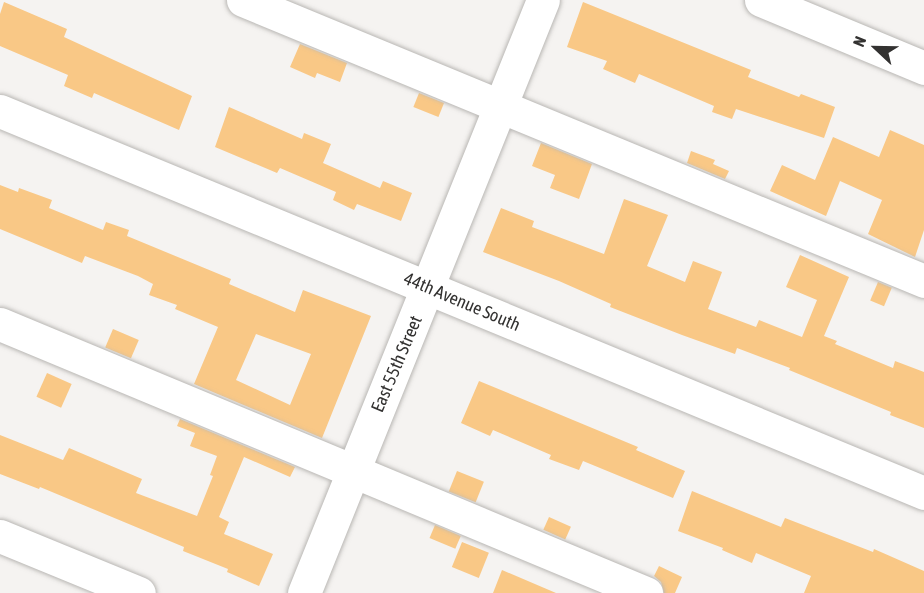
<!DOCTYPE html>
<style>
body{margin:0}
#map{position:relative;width:924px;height:593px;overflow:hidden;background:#f5f3f1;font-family:"Asap Condensed",sans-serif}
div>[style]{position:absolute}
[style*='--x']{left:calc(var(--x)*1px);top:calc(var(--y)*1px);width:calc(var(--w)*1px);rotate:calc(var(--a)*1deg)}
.building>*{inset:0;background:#f9c886;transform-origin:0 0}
.roads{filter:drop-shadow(0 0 2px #b9b7b4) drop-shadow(0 0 2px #b9b7b4)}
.minor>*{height:33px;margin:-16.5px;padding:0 16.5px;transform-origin:16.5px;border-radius:16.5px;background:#fff}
span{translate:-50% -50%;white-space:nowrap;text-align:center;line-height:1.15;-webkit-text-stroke:5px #fff;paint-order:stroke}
.street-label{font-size:18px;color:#333231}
.north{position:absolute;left:846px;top:18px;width:60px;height:60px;-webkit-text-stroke:4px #fff;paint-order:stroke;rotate:292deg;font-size:16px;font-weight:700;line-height:24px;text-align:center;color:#333231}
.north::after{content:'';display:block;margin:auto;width:21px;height:27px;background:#333231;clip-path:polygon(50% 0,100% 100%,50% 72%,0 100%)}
</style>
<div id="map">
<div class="building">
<i style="clip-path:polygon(4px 2px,67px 29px,64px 37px,192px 96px,179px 130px,94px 93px,92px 98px,64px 86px,68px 75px,0 46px,0 14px)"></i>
<i style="clip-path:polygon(583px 2px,751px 70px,748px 77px,799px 97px,801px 94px,835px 107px,824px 138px,736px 109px,732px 119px,712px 112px,714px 106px,639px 74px,635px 83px,603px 69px,607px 61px,567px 47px)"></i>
<i style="clip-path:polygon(300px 44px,347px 63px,340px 82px,317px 73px,315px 78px,290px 67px)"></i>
<i style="left:419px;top:93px;width:27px;height:15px;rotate:22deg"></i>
<i style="clip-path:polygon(229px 107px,302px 139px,304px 133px,331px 144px,323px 163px,380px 188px,383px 181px,412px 193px,401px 221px,357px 204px,354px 210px,333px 200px,336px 192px,280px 168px,277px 173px,215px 147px)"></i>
<i style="clip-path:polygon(890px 130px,924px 145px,924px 230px,915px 257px,868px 234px,882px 200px,840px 181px,826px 216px,770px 191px,782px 165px,815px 180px,833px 137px,879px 157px)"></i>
<i style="clip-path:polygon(541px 143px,592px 164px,579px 199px,550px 188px,555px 175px,532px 166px)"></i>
<i style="clip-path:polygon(691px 151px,715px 160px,713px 164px,729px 171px,725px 179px,687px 163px)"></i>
<i style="clip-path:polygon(evenodd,0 185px,18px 192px,19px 188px,52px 200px,49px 208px,103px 230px,106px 222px,129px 230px,127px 236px,231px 279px,229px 284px,295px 312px,303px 290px,371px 316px,322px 438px,194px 384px,218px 327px,175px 309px,177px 305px,149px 295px,153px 284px,138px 276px,85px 256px,82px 263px,0 229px,0 185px,256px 334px,311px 354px,290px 405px,236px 380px,256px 334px)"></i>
<i style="clip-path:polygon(624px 199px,668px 215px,647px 266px,685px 282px,693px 261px,722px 272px,708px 309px,756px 327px,759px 320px,802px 337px,817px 300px,786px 287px,800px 255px,849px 277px,824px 336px,837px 341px,835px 344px,893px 368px,895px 361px,924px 372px,924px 428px,890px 415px,891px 412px,789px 370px,790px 368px,737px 348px,735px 354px,682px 335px,610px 307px,611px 304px,559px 281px,483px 252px,501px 208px,534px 221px,532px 227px,604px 254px)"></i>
<i style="left:878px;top:282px;width:15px;height:20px;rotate:23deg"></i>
<i style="left:113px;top:329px;width:28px;height:20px;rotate:23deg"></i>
<i style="left:47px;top:373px;width:27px;height:26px;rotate:24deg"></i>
<i style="clip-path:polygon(479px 381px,638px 447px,636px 450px,685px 471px,673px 498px,583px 461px,579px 470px,549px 459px,551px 455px,493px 430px,490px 436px,461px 423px)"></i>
<i style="clip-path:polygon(180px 419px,295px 467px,290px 477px,244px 457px,219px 517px,229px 522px,224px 534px,273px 554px,259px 586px,227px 572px,228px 569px,183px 551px,184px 547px,40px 487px,39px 489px,0 474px,0 435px,63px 460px,69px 448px,142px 479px,136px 493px,197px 516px,213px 476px,210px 475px,217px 456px,190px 446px,195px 433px,177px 426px)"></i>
<i style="left:457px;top:471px;width:29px;height:22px;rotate:22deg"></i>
<i style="clip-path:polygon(692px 491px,781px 527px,785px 518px,873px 552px,874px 549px,924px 571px,924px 593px,804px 593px,811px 576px,756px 553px,752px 563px,722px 550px,723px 548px,678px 531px)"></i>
<i style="left:549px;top:517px;width:24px;height:14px;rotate:24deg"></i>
<i style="left:435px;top:525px;width:28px;height:14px;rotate:23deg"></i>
<i style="left:462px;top:542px;width:29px;height:27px;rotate:22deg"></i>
<i style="clip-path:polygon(659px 566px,682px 577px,675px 593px,664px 593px,661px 582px,654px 576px)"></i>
<i style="clip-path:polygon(502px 570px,556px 593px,493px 593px)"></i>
</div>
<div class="roads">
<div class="minor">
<i style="--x:243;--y:0;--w:737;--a:22.42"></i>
<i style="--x:761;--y:0;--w:177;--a:22.6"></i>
<i style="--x:0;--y:111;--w:1000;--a:22.46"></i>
<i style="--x:0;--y:324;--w:700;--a:22.61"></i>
<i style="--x:0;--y:536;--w:150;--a:22.3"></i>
<i style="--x:304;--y:593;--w:639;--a:-68.05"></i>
</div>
</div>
<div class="street-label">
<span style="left:462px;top:302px;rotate:23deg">44th Avenue South</span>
<span style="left:397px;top:364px;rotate:-67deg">East 55th Street</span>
</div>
<div class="north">N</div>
</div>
